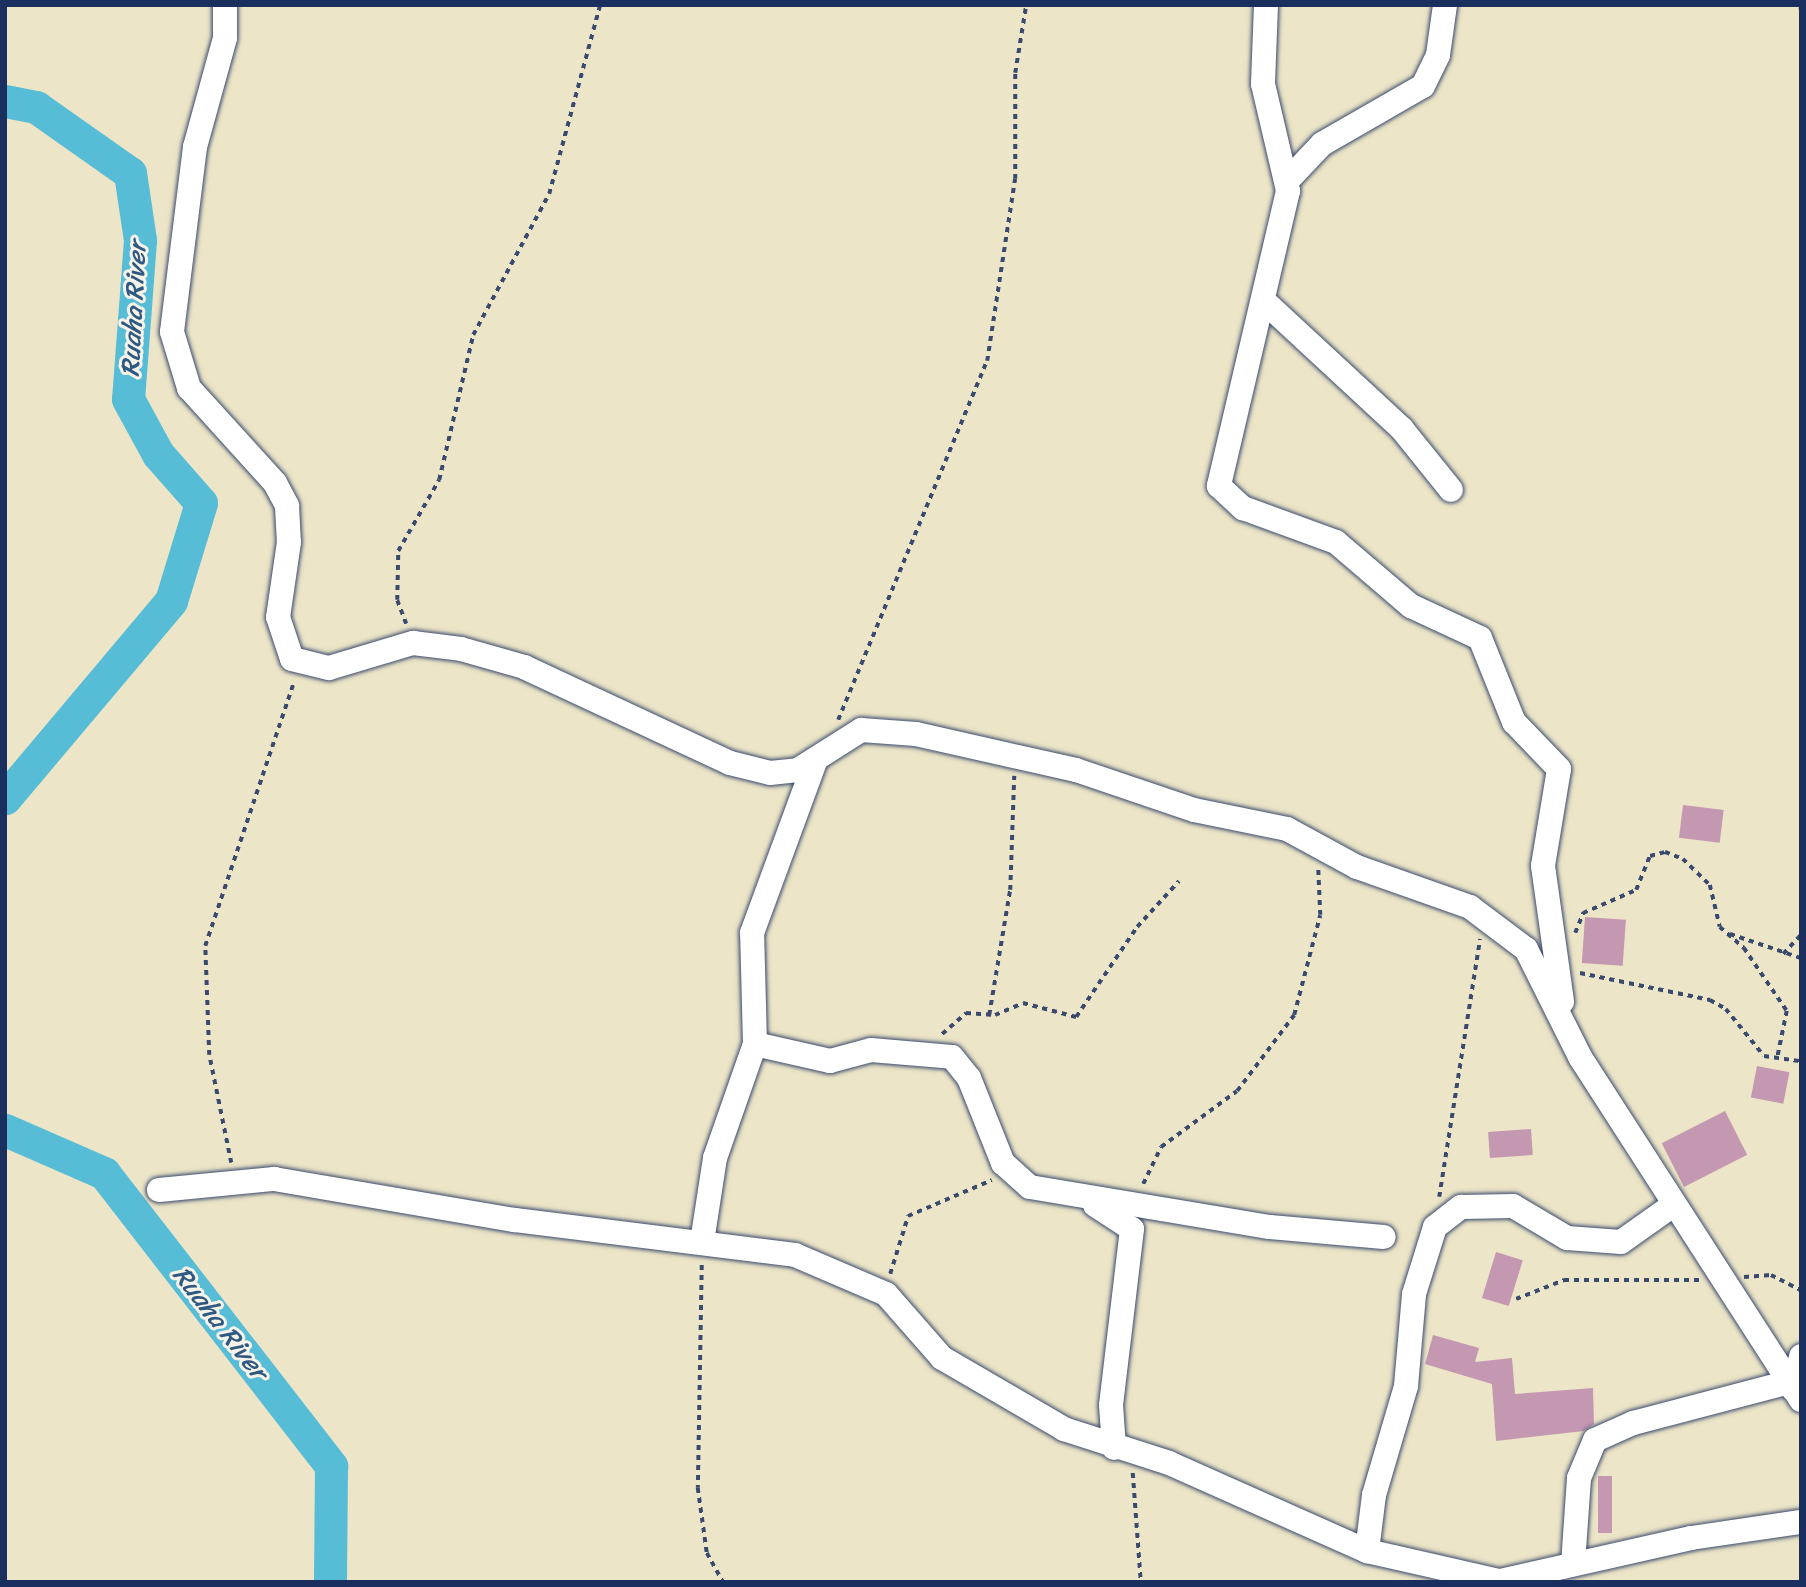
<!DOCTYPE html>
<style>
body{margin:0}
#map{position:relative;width:1806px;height:1587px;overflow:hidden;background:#ece5c7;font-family:Sriracha,sans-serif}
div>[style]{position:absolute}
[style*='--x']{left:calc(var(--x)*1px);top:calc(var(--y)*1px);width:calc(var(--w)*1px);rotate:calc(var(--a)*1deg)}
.river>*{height:33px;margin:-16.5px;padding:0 16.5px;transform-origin:16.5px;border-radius:16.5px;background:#57bcd6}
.building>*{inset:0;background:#c498b1;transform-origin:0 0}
.path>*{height:3.5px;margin-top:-1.75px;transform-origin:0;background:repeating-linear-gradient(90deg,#3a4a6e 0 5px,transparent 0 10px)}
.roads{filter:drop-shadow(0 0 2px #3a4a6e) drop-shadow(0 0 2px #3a4a6e)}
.minor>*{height:24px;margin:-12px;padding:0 12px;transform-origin:12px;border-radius:12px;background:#fff}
span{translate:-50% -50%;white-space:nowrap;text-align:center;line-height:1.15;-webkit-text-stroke:6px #f7f3e8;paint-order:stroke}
.water-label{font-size:26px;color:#2d5982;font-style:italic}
.frame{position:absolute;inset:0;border:7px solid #1b2f5e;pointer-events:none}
</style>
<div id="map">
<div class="river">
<i style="--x:5;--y:101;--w:32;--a:11"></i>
<i style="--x:36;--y:107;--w:115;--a:35.1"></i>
<i style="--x:130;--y:173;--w:68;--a:81.5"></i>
<i style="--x:140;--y:240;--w:159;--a:94.3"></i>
<i style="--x:128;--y:399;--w:63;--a:61.4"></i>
<i style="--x:158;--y:454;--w:65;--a:48.7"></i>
<i style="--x:201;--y:503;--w:102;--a:107"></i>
<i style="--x:171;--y:601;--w:258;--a:130.1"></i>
<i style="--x:5;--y:1130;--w:108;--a:23.5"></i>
<i style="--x:104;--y:1173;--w:371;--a:52.2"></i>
<i style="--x:331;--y:1466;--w:116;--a:90.5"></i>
</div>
<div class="building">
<i style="left:1683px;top:805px;width:41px;height:33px;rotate:7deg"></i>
<i style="left:1585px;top:917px;width:41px;height:46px;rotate:4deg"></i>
<i style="left:1757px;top:1066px;width:33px;height:32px;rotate:11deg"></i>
<i style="left:1725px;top:1111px;width:49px;height:71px;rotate:63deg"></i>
<i style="left:1531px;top:1129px;width:26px;height:43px;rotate:86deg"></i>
<i style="left:1496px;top:1252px;width:28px;height:48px;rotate:17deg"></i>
<i style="clip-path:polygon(1433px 1335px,1479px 1348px,1475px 1362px,1512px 1358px,1515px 1394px,1593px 1388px,1594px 1424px,1584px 1431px,1496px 1441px,1492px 1384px,1425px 1364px)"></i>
<i style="left:1598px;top:1476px;width:14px;height:57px"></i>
</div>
<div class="path">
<i style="--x:1801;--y:5;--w:10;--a:90"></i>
<i style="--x:406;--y:624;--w:26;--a:-111"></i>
<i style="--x:397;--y:600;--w:49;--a:-88.8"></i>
<i style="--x:398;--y:551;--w:82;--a:-60"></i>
<i style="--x:439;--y:480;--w:149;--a:-76.8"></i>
<i style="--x:473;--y:335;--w:160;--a:-61.7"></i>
<i style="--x:549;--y:194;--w:196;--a:-74.9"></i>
<i style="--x:838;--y:720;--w:389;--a:-67.5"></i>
<i style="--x:987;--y:361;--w:184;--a:-81.3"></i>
<i style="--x:1015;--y:179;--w:106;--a:-90"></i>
<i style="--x:1015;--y:73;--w:69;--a:-80.8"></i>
<i style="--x:1575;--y:933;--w:22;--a:-68"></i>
<i style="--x:1583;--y:913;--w:58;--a:-23.5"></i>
<i style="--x:1636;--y:890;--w:37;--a:-68"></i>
<i style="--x:1650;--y:856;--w:16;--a:-15"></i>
<i style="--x:1665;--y:852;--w:19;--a:21"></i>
<i style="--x:1683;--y:859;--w:37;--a:44"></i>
<i style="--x:1710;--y:885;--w:43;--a:76.6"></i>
<i style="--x:1720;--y:927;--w:32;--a:41"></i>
<i style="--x:1744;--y:948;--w:76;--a:55.7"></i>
<i style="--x:1787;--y:1011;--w:50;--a:101.5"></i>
<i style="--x:1730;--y:934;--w:75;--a:18.7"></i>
<i style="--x:1783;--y:954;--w:26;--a:-47"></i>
<i style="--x:1580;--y:973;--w:133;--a:11.7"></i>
<i style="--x:1710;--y:1000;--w:18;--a:29"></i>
<i style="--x:1726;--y:1009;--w:60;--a:51"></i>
<i style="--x:1764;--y:1056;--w:37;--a:8"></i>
<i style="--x:989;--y:1015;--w:127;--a:-80.5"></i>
<i style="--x:1010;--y:890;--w:114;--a:-88"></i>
<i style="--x:942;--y:1034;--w:32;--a:-41"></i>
<i style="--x:966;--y:1013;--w:29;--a:4"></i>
<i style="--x:995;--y:1015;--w:30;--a:-23"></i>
<i style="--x:1023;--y:1003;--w:55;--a:14.8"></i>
<i style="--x:1076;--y:1017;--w:109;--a:-55.9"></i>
<i style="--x:1137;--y:927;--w:62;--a:-47.6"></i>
<i style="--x:231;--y:1163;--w:110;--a:-101.5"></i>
<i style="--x:209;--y:1055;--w:109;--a:-92.1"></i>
<i style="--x:205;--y:946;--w:279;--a:-71.4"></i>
<i style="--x:1143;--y:1184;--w:41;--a:-64.1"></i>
<i style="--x:1161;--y:1147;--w:94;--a:-36.4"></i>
<i style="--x:1237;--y:1091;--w:95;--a:-53.1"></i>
<i style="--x:1294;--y:1015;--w:103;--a:-75.4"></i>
<i style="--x:1320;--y:915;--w:46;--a:-92.5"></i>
<i style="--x:1439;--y:1197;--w:261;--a:-81"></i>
<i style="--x:702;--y:1265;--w:223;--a:91"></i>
<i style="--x:698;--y:1488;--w:66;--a:82.1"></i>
<i style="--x:707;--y:1553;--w:33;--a:61"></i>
<i style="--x:890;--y:1274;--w:61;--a:-72.8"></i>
<i style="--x:908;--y:1216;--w:91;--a:-23.2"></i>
<i style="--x:1744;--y:1277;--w:27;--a:-4"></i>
<i style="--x:1771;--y:1275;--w:34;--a:27"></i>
<i style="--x:1516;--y:1299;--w:52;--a:-21.6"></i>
<i style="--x:1564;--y:1280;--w:135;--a:0"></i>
<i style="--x:1133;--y:1473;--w:109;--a:85.8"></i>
</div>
<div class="roads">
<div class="minor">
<i style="--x:225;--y:5;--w:33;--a:90"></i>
<i style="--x:225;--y:38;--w:113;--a:105.4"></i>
<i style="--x:195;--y:147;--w:186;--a:97.1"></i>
<i style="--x:172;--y:332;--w:59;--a:73.1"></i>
<i style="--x:189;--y:388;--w:128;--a:47.8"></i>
<i style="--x:275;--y:483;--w:26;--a:62"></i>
<i style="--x:287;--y:506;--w:36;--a:87"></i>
<i style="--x:289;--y:542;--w:76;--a:98.3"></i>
<i style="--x:278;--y:617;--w:44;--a:71.6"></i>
<i style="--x:292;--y:659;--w:38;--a:14"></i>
<i style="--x:329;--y:668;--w:88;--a:-16.6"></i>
<i style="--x:413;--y:643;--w:48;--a:7.1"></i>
<i style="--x:461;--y:649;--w:66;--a:15.9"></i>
<i style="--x:524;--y:667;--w:227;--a:25"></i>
<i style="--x:730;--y:763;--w:41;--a:14"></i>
<i style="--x:770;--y:773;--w:28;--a:-6"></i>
<i style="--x:798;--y:770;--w:75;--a:-32.4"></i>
<i style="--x:861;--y:730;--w:55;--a:4.2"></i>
<i style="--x:916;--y:734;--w:164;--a:12.7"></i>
<i style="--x:1076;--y:770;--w:125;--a:18.7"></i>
<i style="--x:1194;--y:810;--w:95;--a:11.5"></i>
<i style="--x:1287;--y:829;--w:80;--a:28.5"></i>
<i style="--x:1357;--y:867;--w:120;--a:19.5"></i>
<i style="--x:1470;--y:907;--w:70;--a:36.9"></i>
<i style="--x:1526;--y:949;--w:121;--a:63.4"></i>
<i style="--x:1580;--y:1057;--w:408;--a:57.2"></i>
<i style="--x:1266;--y:5;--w:79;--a:92.2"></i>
<i style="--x:1263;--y:84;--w:110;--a:76.8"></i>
<i style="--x:1288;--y:191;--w:303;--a:103.2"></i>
<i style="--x:1219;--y:486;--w:33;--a:43"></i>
<i style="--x:1243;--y:508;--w:99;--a:20.1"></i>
<i style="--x:1336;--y:542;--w:99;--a:40.5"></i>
<i style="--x:1411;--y:606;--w:76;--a:24.9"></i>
<i style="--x:1480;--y:638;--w:91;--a:68"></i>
<i style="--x:1514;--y:722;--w:65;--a:46.2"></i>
<i style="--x:1559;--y:769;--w:98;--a:99.4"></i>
<i style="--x:1543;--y:866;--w:137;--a:82"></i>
<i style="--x:1287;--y:181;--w:51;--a:-46.6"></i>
<i style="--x:1322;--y:144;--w:116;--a:-29.9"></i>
<i style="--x:1423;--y:86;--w:34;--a:-64"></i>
<i style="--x:1438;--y:55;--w:50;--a:-82"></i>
<i style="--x:1266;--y:303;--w:185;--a:42.8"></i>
<i style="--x:1402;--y:429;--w:78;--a:51.2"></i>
<i style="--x:755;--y:1044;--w:77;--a:12.8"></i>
<i style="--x:830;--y:1061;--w:42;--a:-15"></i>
<i style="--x:871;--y:1050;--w:81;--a:4.9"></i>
<i style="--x:952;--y:1057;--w:27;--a:51"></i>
<i style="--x:969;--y:1078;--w:92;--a:68.2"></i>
<i style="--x:1003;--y:1163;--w:36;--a:42"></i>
<i style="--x:1030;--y:1187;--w:243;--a:9.5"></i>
<i style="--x:1270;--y:1227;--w:114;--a:5"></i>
<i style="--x:159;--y:1190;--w:116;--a:-5.5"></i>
<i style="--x:274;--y:1179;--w:244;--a:9.7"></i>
<i style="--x:515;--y:1220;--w:282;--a:7.1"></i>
<i style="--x:795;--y:1255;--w:99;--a:23.2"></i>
<i style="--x:886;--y:1294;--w:85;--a:48.8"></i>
<i style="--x:942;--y:1358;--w:141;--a:30.2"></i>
<i style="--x:1064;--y:1429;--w:110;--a:17.9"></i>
<i style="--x:1169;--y:1463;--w:217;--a:24"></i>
<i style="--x:1367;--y:1551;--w:135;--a:12.8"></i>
<i style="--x:1095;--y:1205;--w:44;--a:33"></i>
<i style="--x:1132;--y:1229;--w:177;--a:96.8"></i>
<i style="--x:1111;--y:1405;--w:43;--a:86"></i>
<i style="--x:702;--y:1242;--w:85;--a:-81.2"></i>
<i style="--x:715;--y:1158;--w:121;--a:-70.7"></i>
<i style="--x:755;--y:1044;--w:111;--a:-91.5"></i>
<i style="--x:752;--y:933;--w:185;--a:-69.8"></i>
<i style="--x:1793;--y:1389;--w:34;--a:-76"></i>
<i style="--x:1367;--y:1551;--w:56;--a:-82.9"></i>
<i style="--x:1374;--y:1495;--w:114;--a:-73.6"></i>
<i style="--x:1406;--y:1386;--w:92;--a:-85"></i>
<i style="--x:1414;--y:1294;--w:70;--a:-72.6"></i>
<i style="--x:1435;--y:1227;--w:33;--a:-38"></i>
<i style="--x:1461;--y:1207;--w:52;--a:-1.1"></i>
<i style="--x:1513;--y:1206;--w:63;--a:30.7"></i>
<i style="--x:1567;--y:1238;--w:54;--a:4.2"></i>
<i style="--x:1621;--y:1242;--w:64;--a:-35.4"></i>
<i style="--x:1573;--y:1564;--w:86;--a:-86"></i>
<i style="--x:1579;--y:1478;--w:41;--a:-67.2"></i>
<i style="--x:1595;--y:1440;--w:42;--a:-24.1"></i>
<i style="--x:1633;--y:1423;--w:161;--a:-14.7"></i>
<i style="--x:1496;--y:1582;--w:200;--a:-12.7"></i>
<i style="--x:1691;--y:1538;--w:111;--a:-8.3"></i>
</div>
</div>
<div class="water-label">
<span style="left:134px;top:309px;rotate:-87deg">Ruaha River</span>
<span style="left:220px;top:1323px;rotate:52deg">Ruaha River</span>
</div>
<div class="frame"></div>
</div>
